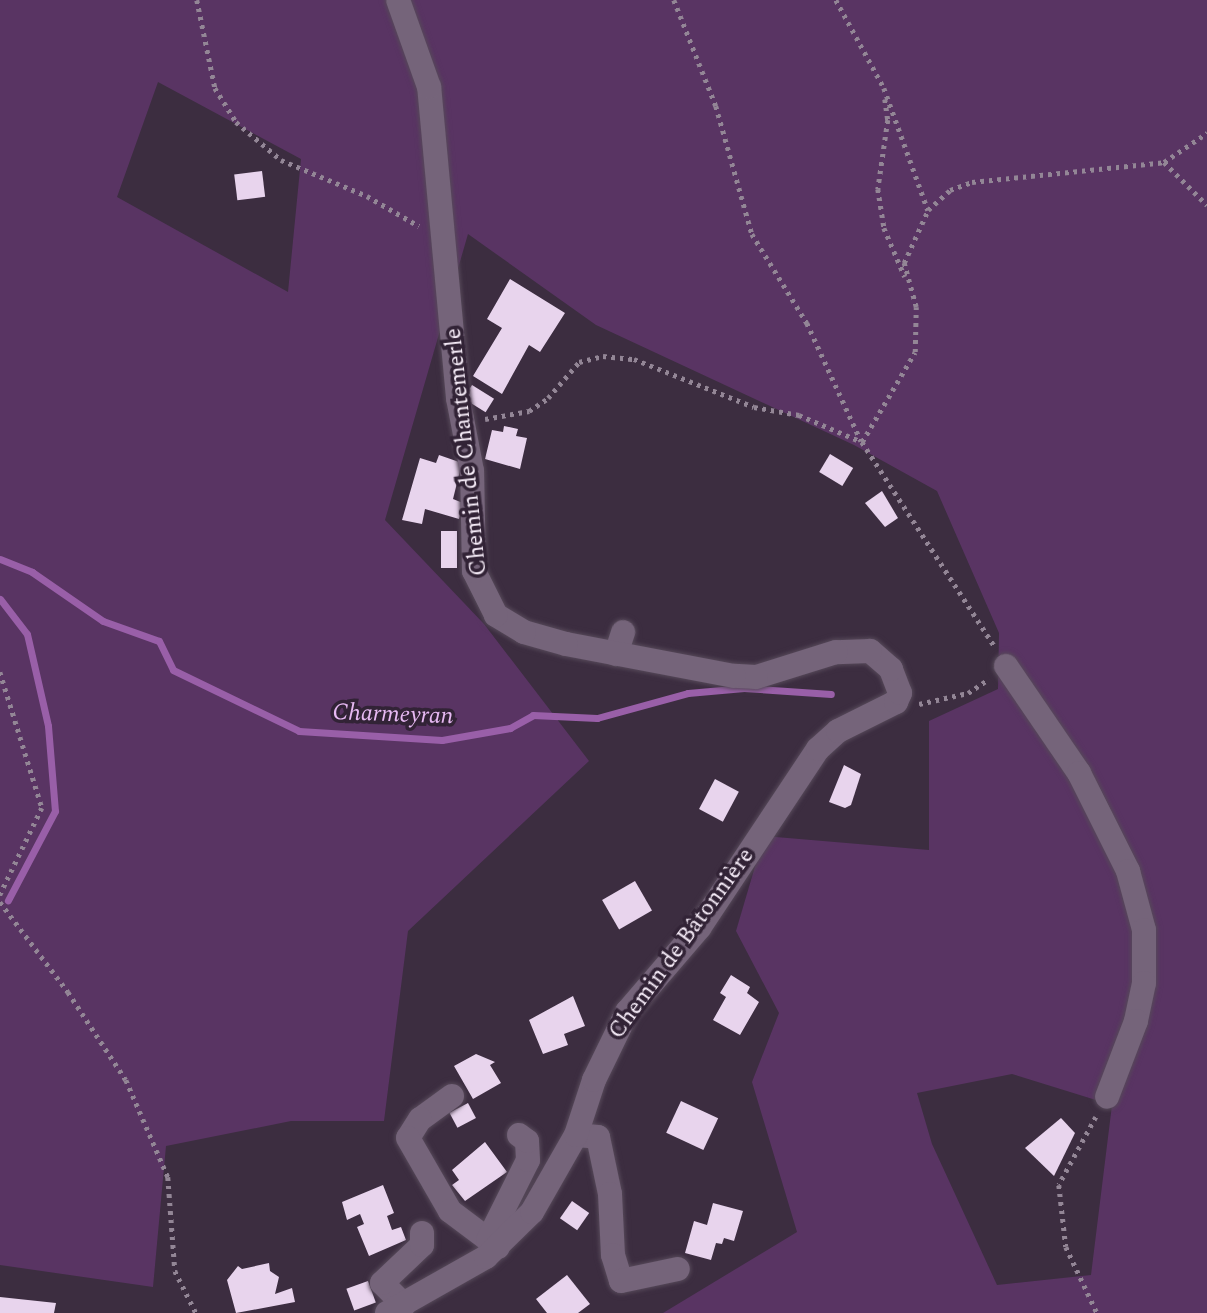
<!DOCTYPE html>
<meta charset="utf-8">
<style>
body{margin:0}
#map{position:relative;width:1207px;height:1313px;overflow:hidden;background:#3c2d40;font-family:Spectral,serif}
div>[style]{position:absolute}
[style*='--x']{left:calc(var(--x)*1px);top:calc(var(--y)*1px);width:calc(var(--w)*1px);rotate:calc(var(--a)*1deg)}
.green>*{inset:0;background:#593463}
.stream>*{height:7px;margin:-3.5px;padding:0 3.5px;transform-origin:3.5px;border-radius:3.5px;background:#995fa8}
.building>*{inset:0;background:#e8d4ed;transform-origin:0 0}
.path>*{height:4.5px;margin-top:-2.25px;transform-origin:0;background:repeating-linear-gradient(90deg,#938696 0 3.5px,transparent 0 8.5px)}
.roads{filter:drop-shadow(0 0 2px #564959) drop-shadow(0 0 2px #564959)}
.minor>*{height:24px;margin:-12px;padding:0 12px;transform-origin:12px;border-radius:12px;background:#75647a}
span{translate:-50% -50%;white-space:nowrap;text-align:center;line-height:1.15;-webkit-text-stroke:7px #322336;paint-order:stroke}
.street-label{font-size:23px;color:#f7edf9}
.water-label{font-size:24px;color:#e7b9f3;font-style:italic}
</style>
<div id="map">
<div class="green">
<i style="clip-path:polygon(evenodd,0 0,1207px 0,1207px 1313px,663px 1313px,797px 1232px,752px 1082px,779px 1013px,736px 931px,764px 836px,929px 850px,929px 721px,998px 689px,999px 633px,937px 491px,854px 445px,596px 325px,468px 234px,385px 520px,484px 624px,589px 761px,408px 931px,384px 1121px,291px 1121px,166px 1146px,153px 1287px,0 1265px,0 0,158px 82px,301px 159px,288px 292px,117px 197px,158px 82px,0 0,1012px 1074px,1112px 1105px,1091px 1275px,997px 1285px,932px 1144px,917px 1093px,1012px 1074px)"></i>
</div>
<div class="stream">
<i style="--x:0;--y:559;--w:35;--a:22"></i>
<i style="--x:32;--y:572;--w:86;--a:34.6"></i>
<i style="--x:103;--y:621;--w:59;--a:19.7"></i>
<i style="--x:159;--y:641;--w:32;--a:64"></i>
<i style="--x:173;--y:670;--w:140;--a:25.8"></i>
<i style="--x:299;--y:731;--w:143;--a:3.6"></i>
<i style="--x:442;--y:740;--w:69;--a:-10"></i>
<i style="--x:510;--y:728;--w:26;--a:-29"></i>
<i style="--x:533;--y:715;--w:64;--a:2.7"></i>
<i style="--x:597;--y:718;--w:94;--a:-15.4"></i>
<i style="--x:688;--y:693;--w:56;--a:-5.1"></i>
<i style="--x:744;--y:688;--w:87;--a:3.9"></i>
<i style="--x:0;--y:599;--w:44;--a:52.4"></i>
<i style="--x:27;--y:634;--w:94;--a:77.1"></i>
<i style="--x:48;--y:726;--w:85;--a:85.3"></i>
<i style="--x:55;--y:811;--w:101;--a:117.8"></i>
</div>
<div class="building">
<i style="left:262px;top:171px;width:26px;height:28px;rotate:83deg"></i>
<i style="clip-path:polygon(510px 279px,565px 313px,540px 352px,529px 345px,502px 394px,473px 376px,502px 328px,487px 319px)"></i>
<i style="left:472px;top:385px;width:26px;height:16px;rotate:32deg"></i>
<i style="clip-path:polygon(504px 426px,518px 429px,516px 436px,527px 438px,520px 469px,485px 459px,492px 430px,503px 432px)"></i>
<i style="left:830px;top:454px;width:27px;height:21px;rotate:31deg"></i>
<i style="clip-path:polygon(439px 455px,462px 463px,453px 499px,463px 503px,459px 519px,425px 509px,422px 524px,402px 520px,420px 458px,436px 463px)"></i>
<i style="clip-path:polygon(882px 491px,898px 518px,885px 527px,865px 503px)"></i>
<i style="left:441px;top:531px;width:16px;height:37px"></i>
<i style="clip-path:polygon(844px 765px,861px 774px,851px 805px,845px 808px,829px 802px)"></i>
<i style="left:715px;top:779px;width:27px;height:34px;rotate:28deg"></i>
<i style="left:635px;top:881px;width:34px;height:38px;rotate:60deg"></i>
<i style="clip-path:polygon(731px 975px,750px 987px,747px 993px,759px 1002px,740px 1035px,713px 1020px,726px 997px,720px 993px)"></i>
<i style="clip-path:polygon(573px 996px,585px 1026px,564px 1034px,568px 1045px,543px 1054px,529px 1020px)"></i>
<i style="clip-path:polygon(476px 1054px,495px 1062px,490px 1065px,501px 1083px,473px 1099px,454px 1066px)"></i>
<i style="left:681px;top:1101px;width:41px;height:35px;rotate:25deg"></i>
<i style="left:468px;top:1103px;width:17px;height:21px;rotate:62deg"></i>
<i style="clip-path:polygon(1061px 1118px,1075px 1133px,1054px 1176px,1025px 1148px)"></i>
<i style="clip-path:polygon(485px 1142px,507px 1172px,465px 1201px,452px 1185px,459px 1180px,452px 1170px)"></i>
<i style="clip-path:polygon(383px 1185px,394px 1213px,387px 1216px,392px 1230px,401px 1227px,406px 1240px,369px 1256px,357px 1227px,364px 1224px,360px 1214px,347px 1220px,342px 1202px)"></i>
<i style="left:572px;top:1201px;width:21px;height:21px;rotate:35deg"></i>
<i style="clip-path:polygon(713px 1203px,743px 1211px,734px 1241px,724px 1238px,722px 1244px,716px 1243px,711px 1260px,685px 1253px,694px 1221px,707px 1225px)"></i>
<i style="clip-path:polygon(269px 1263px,270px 1271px,279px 1277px,275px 1294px,292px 1288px,295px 1302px,236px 1313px,227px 1280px,238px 1266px,242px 1269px)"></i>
<i style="clip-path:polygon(567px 1275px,590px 1304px,578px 1313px,547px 1313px,536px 1299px)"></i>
<i style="left:368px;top:1281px;width:23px;height:23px;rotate:70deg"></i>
<i style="clip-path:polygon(0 1297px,56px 1303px,54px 1313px,0 1313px)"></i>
</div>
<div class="path">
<i style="--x:197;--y:0;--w:90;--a:78.4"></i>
<i style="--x:215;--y:88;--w:40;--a:58"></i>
<i style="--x:236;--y:122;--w:59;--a:40.2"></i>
<i style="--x:281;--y:160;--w:93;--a:22.7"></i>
<i style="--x:367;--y:196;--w:60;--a:30"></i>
<i style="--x:674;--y:0;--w:114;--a:68.4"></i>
<i style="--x:716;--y:106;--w:133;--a:74.3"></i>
<i style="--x:752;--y:234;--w:105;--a:58.3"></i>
<i style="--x:807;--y:323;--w:130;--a:65.4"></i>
<i style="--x:836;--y:0;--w:100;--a:61.4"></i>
<i style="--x:884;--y:88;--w:130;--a:70.2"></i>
<i style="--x:885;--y:99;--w:21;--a:82"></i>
<i style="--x:888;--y:120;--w:70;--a:98.2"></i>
<i style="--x:878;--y:189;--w:39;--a:81"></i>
<i style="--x:884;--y:228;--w:53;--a:66.8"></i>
<i style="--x:1164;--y:162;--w:61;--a:45"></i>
<i style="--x:485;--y:419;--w:45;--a:-10.3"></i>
<i style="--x:529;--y:411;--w:23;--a:-34"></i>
<i style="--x:548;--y:398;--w:48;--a:-49.3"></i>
<i style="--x:579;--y:362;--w:25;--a:-14"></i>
<i style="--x:603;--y:356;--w:31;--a:6"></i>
<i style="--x:634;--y:359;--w:129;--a:21.8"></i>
<i style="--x:754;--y:407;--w:46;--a:10.1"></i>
<i style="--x:799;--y:415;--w:69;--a:23.2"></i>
<i style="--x:862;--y:442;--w:244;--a:57"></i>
<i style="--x:862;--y:442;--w:104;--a:-59.5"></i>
<i style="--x:915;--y:352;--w:45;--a:-88.7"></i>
<i style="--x:916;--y:307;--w:46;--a:-105.3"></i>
<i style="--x:904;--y:263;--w:58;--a:-65.6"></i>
<i style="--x:928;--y:210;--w:30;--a:-42"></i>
<i style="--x:950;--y:190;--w:23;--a:-20"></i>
<i style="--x:972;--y:182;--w:193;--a:-5.9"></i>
<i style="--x:1164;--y:162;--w:52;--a:-34"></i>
<i style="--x:0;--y:672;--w:142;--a:72.8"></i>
<i style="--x:42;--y:808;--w:97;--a:115.8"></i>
<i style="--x:919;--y:704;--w:50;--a:-12.7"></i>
<i style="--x:968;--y:693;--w:25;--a:-34"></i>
<i style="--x:0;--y:902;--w:113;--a:52.9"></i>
<i style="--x:68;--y:992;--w:105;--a:56.6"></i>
<i style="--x:126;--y:1080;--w:106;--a:66.6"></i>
<i style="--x:168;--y:1177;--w:94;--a:85.7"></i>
<i style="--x:175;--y:1271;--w:47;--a:63.4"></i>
<i style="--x:1096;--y:1117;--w:77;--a:118.6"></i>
<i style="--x:1059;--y:1185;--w:62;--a:83.6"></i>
<i style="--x:1066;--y:1247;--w:73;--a:64.8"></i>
</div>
<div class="roads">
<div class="minor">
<i style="--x:616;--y:654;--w:23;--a:-72"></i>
<i style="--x:1006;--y:666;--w:130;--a:55.7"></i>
<i style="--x:1079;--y:773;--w:110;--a:63.4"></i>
<i style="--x:1128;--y:871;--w:61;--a:74.8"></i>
<i style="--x:1144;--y:930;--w:53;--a:90"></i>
<i style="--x:1144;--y:983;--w:39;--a:102"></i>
<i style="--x:1136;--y:1021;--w:81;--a:110.9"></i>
<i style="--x:452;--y:1096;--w:39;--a:144"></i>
<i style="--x:420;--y:1119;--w:22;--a:122"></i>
<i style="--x:408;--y:1138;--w:84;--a:60.1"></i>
<i style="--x:450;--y:1211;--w:60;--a:36.9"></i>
<i style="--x:576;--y:1135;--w:22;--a:5"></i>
<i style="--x:598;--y:1137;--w:58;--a:78.1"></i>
<i style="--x:610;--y:1194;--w:61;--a:87.2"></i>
<i style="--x:613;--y:1255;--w:27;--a:73"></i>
<i style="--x:621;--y:1281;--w:58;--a:-11.9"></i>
<i style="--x:488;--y:1240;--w:89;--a:-63.4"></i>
<i style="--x:528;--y:1160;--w:19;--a:-93"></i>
<i style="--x:527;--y:1141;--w:10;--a:-143"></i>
<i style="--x:404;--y:1305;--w:31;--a:-135"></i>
<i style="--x:382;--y:1283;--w:55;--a:-43.5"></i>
<i style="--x:422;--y:1245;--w:12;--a:-90"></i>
<i style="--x:387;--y:1313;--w:114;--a:-29.5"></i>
<i style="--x:486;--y:1257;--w:64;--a:-44.4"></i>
<i style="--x:532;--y:1212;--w:89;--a:-60.3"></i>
<i style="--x:576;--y:1135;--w:58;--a:-71.9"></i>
<i style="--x:594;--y:1080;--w:76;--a:-64.1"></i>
<i style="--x:627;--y:1012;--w:111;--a:-49.4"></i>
<i style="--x:699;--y:928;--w:215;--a:-56.4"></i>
<i style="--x:818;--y:749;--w:27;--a:-42"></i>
<i style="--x:838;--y:731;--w:65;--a:-26.6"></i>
<i style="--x:896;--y:702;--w:10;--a:-66"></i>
<i style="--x:900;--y:693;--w:26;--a:-111"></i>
<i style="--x:891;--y:669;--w:28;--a:-139"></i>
<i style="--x:870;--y:651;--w:34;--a:178"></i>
<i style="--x:836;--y:652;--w:84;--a:162.6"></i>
<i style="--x:756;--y:677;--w:22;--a:-177"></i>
<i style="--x:734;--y:676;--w:171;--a:-169.2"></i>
<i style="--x:566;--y:644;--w:44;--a:-164.1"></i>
<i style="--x:524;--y:632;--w:33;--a:-149"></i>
<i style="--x:496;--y:615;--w:49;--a:-116.6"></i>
<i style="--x:474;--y:571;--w:100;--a:-91.1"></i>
<i style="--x:472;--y:471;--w:74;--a:-100.9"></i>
<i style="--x:458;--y:398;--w:312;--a:-95.3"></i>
<i style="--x:429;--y:87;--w:92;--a:-109.6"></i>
</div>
</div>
<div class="street-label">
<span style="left:467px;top:452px;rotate:-96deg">Chemin de Chantemerle</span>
<span style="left:682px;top:944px;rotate:-54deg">Chemin de Bâtonnière</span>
</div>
<div class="water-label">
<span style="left:393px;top:715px;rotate:2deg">Charmeyran</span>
</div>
</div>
